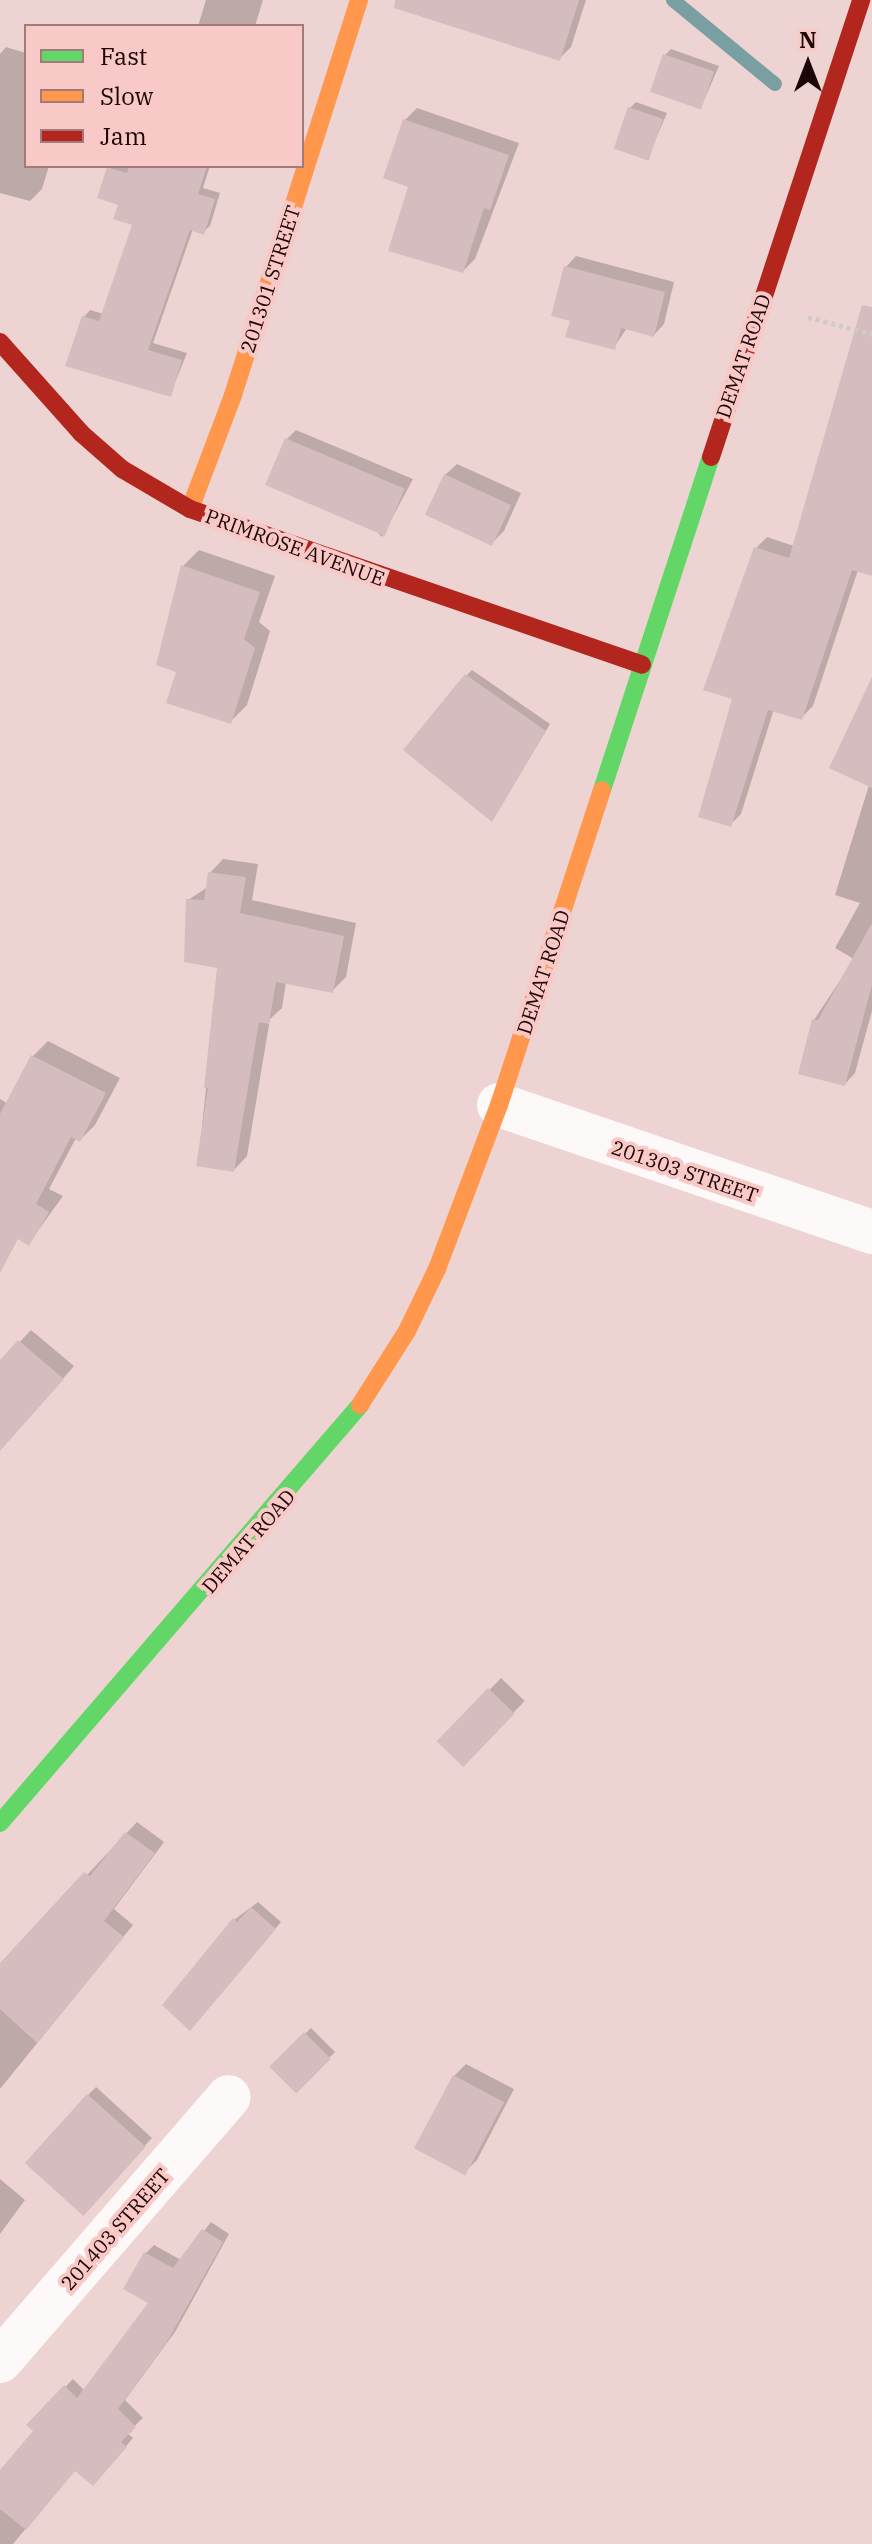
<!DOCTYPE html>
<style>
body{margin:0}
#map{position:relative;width:872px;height:2544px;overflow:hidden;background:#edd4d2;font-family:"IBM Plex Serif",serif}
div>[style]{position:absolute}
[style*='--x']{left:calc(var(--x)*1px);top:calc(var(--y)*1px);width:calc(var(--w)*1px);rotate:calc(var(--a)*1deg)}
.shadow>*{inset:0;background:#0003;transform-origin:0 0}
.stream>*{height:14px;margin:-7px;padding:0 7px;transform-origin:7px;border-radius:7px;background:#799fa2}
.building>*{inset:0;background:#d5bcbf;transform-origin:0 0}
.path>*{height:5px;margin-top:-2.5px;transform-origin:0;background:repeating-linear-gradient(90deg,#d2caca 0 4px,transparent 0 8px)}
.street>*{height:44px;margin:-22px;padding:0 22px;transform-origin:22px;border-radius:22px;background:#fcf9f8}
.fast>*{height:18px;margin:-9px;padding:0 9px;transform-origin:9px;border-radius:9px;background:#63d668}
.slow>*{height:18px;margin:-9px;padding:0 9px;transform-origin:9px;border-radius:9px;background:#ff974d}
.jam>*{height:18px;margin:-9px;padding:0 9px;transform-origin:9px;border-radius:9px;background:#b3261e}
span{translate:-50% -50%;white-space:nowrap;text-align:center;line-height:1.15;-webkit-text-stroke:8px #f8c9c7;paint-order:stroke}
.street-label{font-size:20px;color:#1e0506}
.legend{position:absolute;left:24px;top:24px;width:280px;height:144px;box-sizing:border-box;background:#f8c9c7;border:2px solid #a17b7a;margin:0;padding:10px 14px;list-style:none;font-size:24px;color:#1e0506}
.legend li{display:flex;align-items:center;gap:16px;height:40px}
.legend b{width:40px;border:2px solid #a17b7a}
.north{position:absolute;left:768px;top:24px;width:80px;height:80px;-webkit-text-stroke:6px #f8c9c7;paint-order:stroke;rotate:0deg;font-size:22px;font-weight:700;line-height:32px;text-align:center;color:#1e0506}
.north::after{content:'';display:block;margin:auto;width:28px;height:36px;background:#1e0506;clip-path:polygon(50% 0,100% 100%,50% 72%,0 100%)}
</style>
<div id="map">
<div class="shadow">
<i style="clip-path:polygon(206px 0,263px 0,255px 26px,198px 26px)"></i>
<i style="clip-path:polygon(407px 0,586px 0,571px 47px,559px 59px)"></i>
<i style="clip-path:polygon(6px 47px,26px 53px,26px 166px,49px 166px,42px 189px,30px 201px,0 193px,0 54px)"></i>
<i style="clip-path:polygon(671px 49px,719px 66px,701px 107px,665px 55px)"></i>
<i style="clip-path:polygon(636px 102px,667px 113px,647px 159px,630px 108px)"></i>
<i style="clip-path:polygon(417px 108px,519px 143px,475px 259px,463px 271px,410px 186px,405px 120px)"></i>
<i style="clip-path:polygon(132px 166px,210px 166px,203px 188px,220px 193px,210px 226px,203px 232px,193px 229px,153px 343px,187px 353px,170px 395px,84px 317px,90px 310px,104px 314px,134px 224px,120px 204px,109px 168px)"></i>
<i style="clip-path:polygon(576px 256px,674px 282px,664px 324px,654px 335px,627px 328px,614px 347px,572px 319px,554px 314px,566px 267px)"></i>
<i style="clip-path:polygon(872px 399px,872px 574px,858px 570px,813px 706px,802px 717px,774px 709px,741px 814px,730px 825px,735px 698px,756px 548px,767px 537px,794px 546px)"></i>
<i style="clip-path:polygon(296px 430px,413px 479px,382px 537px,287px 439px)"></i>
<i style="clip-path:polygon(457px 464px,521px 493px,504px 531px,492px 543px,445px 475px)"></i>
<i style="clip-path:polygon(199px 550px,275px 576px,259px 622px,270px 631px,247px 705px,230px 722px,178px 670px,183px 566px)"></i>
<i style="clip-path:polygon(472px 670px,550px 724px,492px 820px,466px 676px)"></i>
<i style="clip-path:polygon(872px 707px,872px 1011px,855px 1073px,845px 1084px,814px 1020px,854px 959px,835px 948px,860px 903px,835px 895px,869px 785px)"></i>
<i style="clip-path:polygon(223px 859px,258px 864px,252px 900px,356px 923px,346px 977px,332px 991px,286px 982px,282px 1008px,270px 1019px,247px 1156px,234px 1170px,198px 1164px,219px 966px,188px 900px,208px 887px,210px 873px)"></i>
<i style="clip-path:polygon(48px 1041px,120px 1078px,95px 1125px,80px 1140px,76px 1138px,49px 1189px,63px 1196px,29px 1243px,0 1229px,0 1099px,8px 1104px,33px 1056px)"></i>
<i style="clip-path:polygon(31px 1330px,74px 1366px,21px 1426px,0 1430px,0 1363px)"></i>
<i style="left:501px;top:1678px;width:33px;height:88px;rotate:44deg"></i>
<i style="clip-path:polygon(137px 1822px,164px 1842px,114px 1909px,133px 1925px,0 2089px,0 1967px)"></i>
<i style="clip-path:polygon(258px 1902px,281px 1922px,195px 2023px,234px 1920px)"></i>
<i style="left:311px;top:2028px;width:34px;height:54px;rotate:45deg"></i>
<i style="clip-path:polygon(466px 2064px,514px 2089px,477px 2160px,465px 2172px,454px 2076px)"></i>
<i style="clip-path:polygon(96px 2087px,152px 2138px,99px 2194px,88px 2095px)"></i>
<i style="clip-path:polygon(0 2179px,25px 2200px,0 2234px)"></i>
<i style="clip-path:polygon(211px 2222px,229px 2234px,175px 2332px,125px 2400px,143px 2418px,127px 2433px,133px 2438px,101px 2476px,75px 2469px,13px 2544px,0 2544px,0 2473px,35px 2431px,29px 2425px,73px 2379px,85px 2391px,151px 2302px,126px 2288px,146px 2253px,154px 2245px,181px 2260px)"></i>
</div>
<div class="stream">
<i style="--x:673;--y:0;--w:132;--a:39.5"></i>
</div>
<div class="building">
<i style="clip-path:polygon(395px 0,579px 0,560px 61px,394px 8px)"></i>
<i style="left:663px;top:54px;width:54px;height:40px;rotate:19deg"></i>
<i style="left:628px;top:107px;width:37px;height:44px;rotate:19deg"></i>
<i style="clip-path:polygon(403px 119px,509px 155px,490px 210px,484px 208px,463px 273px,388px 251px,408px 187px,383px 178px)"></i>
<i style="clip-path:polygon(129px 166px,207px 166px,198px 194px,215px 199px,204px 235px,190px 230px,148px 350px,182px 360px,171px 397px,65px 366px,82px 316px,99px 321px,132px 225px,113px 219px,118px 205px,97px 198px,107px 167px,127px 173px)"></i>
<i style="clip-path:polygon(564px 266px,665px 292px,654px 337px,621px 328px,615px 350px,565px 337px,570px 321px,551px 316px)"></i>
<i style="clip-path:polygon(862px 305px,872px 307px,872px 576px,852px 570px,802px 720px,768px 710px,731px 827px,698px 817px,732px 699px,703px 690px,754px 547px,789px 558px)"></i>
<i style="left:285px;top:438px;width:130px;height:51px;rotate:23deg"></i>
<i style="left:444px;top:474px;width:74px;height:45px;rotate:25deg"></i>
<i style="clip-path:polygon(181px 565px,260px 592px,244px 639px,255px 648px,231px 724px,166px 703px,176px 672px,156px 665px)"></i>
<i style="clip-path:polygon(465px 674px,546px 731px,492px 822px,403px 750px)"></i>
<i style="clip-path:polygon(872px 677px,872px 788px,829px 768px)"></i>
<i style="clip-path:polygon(208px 872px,246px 877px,240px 913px,344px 936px,333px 993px,276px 982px,269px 1024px,259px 1022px,234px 1172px,196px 1166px,208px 1088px,204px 1088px,217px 968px,184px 962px,186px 899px,204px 900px)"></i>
<i style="clip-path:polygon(872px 923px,872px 985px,845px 1086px,798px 1074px,812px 1019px,818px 1020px)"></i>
<i style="clip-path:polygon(31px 1055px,106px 1093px,80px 1142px,71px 1137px,36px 1204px,49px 1212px,29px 1246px,18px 1239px,0 1273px,0 1114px)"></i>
<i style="clip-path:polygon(18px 1340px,64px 1379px,0 1451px,0 1360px)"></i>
<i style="left:488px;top:1688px;width:37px;height:74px;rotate:44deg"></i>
<i style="clip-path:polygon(125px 1832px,155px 1853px,104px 1921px,124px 1937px,37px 2043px,0 2009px,0 1963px,84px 1872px,90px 1876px)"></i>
<i style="clip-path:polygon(251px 1907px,276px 1929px,190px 2031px,162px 2005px,233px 1918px,237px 1922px)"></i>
<i style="left:304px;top:2032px;width:38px;height:49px;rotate:45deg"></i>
<i style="left:453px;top:2075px;width:58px;height:83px;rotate:28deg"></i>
<i style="left:87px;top:2094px;width:79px;height:93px;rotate:42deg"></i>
<i style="clip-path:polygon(202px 2229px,223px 2242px,167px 2342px,118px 2409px,136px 2427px,121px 2442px,127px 2447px,93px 2486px,75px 2471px,26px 2530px,0 2509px,0 2470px,33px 2431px,26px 2425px,64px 2385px,77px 2398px,148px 2303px,123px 2289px,144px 2252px,173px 2268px)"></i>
</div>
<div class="path">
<i style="--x:808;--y:317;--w:66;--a:14.9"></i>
</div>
<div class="street">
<i style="--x:499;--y:1105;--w:394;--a:18.8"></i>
<i style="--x:0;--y:2361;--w:349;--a:-49.1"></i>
</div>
<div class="fast">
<i style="--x:602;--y:790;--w:350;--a:-71.9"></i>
<i style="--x:0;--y:1823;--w:552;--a:-49.26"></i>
</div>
<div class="slow">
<i style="--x:190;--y:509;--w:122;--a:-69.3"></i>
<i style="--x:233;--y:395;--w:415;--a:-72.3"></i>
<i style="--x:360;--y:1405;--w:88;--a:-57.6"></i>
<i style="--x:407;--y:1331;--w:69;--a:-64.2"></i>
<i style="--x:437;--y:1269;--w:175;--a:-69.3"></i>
<i style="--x:499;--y:1105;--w:331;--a:-71.9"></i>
</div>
<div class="jam">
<i style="--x:0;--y:342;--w:122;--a:48.3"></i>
<i style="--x:81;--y:433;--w:55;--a:41.3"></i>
<i style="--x:122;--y:469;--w:79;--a:30.5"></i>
<i style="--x:190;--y:509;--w:478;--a:19"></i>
<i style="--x:711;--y:457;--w:481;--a:-71.8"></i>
</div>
<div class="street-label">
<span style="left:270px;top:279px;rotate:-72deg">201301 STREET</span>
<span style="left:743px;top:356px;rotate:-71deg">DEMAT ROAD</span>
<span style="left:295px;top:547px;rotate:20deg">PRIMROSE AVENUE</span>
<span style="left:543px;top:972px;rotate:-72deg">DEMAT ROAD</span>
<span style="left:685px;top:1171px;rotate:19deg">201303 STREET</span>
<span style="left:248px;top:1541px;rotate:-49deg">DEMAT ROAD</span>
<span style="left:115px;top:2229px;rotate:-49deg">201403 STREET</span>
</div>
<ul class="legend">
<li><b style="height:10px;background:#63d668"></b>Fast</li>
<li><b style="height:10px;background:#ff974d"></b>Slow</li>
<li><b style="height:10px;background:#b3261e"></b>Jam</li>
</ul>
<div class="north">N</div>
</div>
